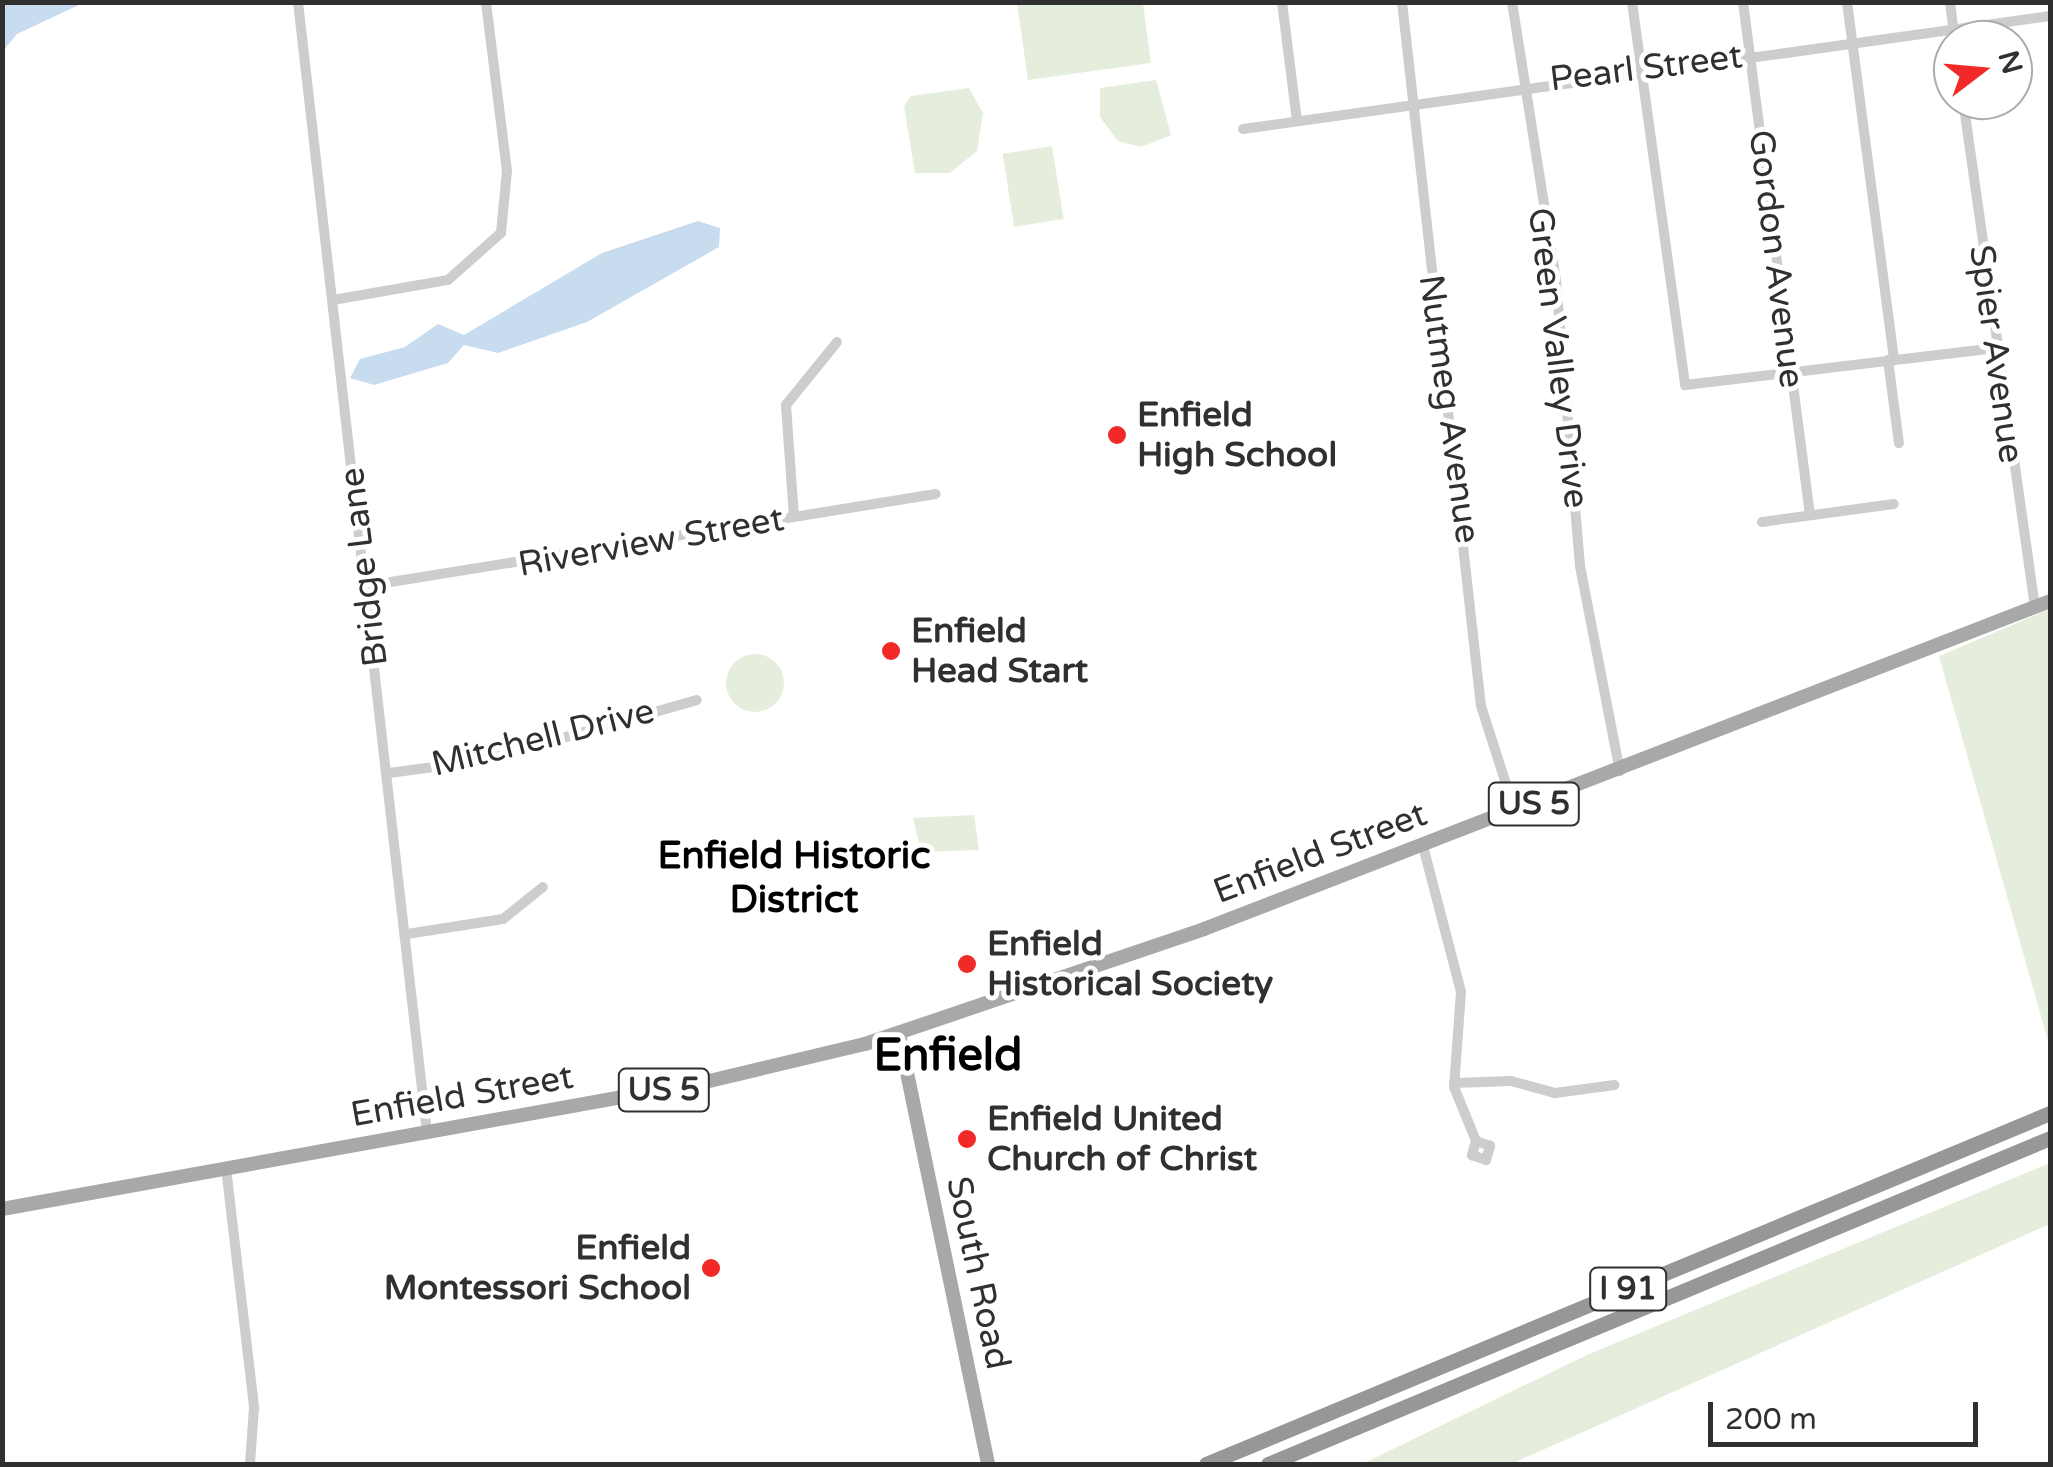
<!DOCTYPE html>
<style>
body{margin:0}
#map{position:relative;width:2053px;height:1467px;overflow:hidden;background:#fff;font-family:"Varela Round",sans-serif}
div>[style]{position:absolute}
[style*='--x']{left:calc(var(--x)*1px);top:calc(var(--y)*1px);width:calc(var(--w)*1px);rotate:calc(var(--a)*1deg)}
.green>*{inset:0;background:#e5eedd;transform-origin:0 0}
.round{border-radius:50%}
.water>*{inset:0;background:#c8dcef}
.minor>*{height:10px;margin:-5px;padding:0 5px;transform-origin:5px;border-radius:5px;background:#cdcdcd}
.major>*{height:14px;margin:-7px;padding:0 7px;transform-origin:7px;border-radius:7px;background:#a8a8a8}
.highway>*{height:15px;margin:-7.5px;padding:0 7.5px;transform-origin:7.5px;border-radius:7.5px;background:#979797}
.dots>*{width:28px;height:28px;translate:-50% -50%;box-sizing:border-box;border:5px solid #fff;border-radius:50%}
span{translate:-50% -50%;white-space:nowrap;text-align:center;line-height:1.15;-webkit-text-stroke:10px #fff;paint-order:stroke}
.shield-label span{padding:2px 8px;background:#fff;border:2px solid;border-radius:8px;-webkit-text-stroke-width:0}
.shield-label{font-size:32px;color:#303030;font-weight:700}
.street-label{font-size:35px;color:#303030}
.poi-label{font-size:35px;color:#303030;font-weight:700}
.left{translate:0 -50%;text-align:left}
.right{translate:-100% -50%;text-align:right}
.neighbourhood-label{font-size:38px;color:#000;font-weight:700}
.district-label{font-size:45px;color:#000;font-weight:700}
.frame{position:absolute;inset:0;border:5px solid #303030;pointer-events:none}
.north{position:absolute;left:1933px;top:20px;width:100px;height:100px;box-sizing:border-box;background:#fff;border:2px solid #acacac;border-radius:50%;rotate:74deg;font-size:28px;font-weight:700;line-height:40px;text-align:center;color:#303030}
.north::after{content:'';display:block;margin:auto;width:35px;height:45px;background:#f12a28;clip-path:polygon(50% 0,100% 100%,50% 72%,0 100%)}
.scale{position:absolute;left:1708px;top:1402px;width:270px;height:45px;box-sizing:border-box;border:5px solid #303030;border-top:0;padding-left:12px;font-size:30px;line-height:35px;white-space:nowrap;color:#303030;-webkit-text-stroke:8px #fff;paint-order:stroke}
</style>
<div id="map">
<div class="green">
<i style="clip-path:polygon(1017px 3px,1143px 3px,1151px 63px,1028px 80px)"></i>
<i style="clip-path:polygon(1156px 80px,1171px 135px,1141px 147px,1118px 141px,1100px 117px,1100px 88px)"></i>
<i style="clip-path:polygon(969px 88px,983px 113px,977px 151px,950px 173px,915px 173px,904px 106px,911px 96px)"></i>
<i style="left:1052px;top:146px;width:74px;height:50px;rotate:81deg"></i>
<i style="clip-path:polygon(2050px 609px,2050px 1048px,1939px 656px)"></i>
<i class="round" style="left:726px;top:654px;width:58px;height:58px"></i>
<i style="clip-path:polygon(974px 815px,979px 850px,921px 852px,913px 818px)"></i>
<i style="clip-path:polygon(2050px 1163px,2050px 1224px,1511px 1464px,1362px 1464px,1589px 1354px)"></i>
</div>
<div class="water">
<i style="clip-path:polygon(3px 2px,83px 2px,83px 3px,17px 34px,3px 51px)"></i>
<i style="clip-path:polygon(698px 221px,720px 228px,719px 247px,587px 322px,498px 353px,464px 345px,448px 363px,374px 385px,350px 378px,360px 359px,405px 347px,438px 324px,464px 335px,602px 253px)"></i>
</div>
<div class="minor">
<i style="--x:298;--y:2;--w:1137;--a:83.49"></i>
<i style="--x:1282;--y:2;--w:119;--a:82.8"></i>
<i style="--x:1402;--y:2;--w:708;--a:83.6"></i>
<i style="--x:1481;--y:706;--w:111;--a:72.2"></i>
<i style="--x:1512;--y:2;--w:281;--a:81"></i>
<i style="--x:1556;--y:280;--w:287;--a:85.2"></i>
<i style="--x:1580;--y:566;--w:209;--a:79"></i>
<i style="--x:1632;--y:2;--w:387;--a:82.1"></i>
<i style="--x:1685;--y:385;--w:311;--a:-6.8"></i>
<i style="--x:1743;--y:2;--w:517;--a:82.56"></i>
<i style="--x:1847;--y:2;--w:361;--a:82.5"></i>
<i style="--x:1950;--y:2;--w:38;--a:83"></i>
<i style="--x:1963;--y:100;--w:512;--a:81.92"></i>
<i style="--x:1243;--y:129;--w:815;--a:-7.97"></i>
<i style="--x:333;--y:300;--w:117;--a:-9.9"></i>
<i style="--x:448;--y:280;--w:71;--a:-41.6"></i>
<i style="--x:501;--y:233;--w:62;--a:-84.5"></i>
<i style="--x:507;--y:171;--w:170;--a:-97.1"></i>
<i style="--x:1888;--y:360;--w:84;--a:82.5"></i>
<i style="--x:794;--y:517;--w:112;--a:-94.1"></i>
<i style="--x:786;--y:405;--w:81;--a:-51"></i>
<i style="--x:1762;--y:522;--w:133;--a:-7.8"></i>
<i style="--x:366;--y:586;--w:577;--a:-9.17"></i>
<i style="--x:389;--y:773;--w:97;--a:-7.7"></i>
<i style="--x:485;--y:760;--w:220;--a:-15.8"></i>
<i style="--x:1423;--y:846;--w:151;--a:75.4"></i>
<i style="--x:1461;--y:992;--w:95;--a:94.2"></i>
<i style="--x:1454;--y:1087;--w:58;--a:67.8"></i>
<i style="--x:1476;--y:1141;--w:15;--a:106"></i>
<i style="--x:1472;--y:1155;--w:15;--a:20"></i>
<i style="--x:1486;--y:1160;--w:15;--a:-74"></i>
<i style="--x:1490;--y:1146;--w:15;--a:-160"></i>
<i style="--x:407;--y:934;--w:97;--a:-8.9"></i>
<i style="--x:503;--y:919;--w:51;--a:-38.7"></i>
<i style="--x:1454;--y:1083;--w:57;--a:-2"></i>
<i style="--x:1511;--y:1081;--w:46;--a:15.3"></i>
<i style="--x:1555;--y:1093;--w:60;--a:-7.7"></i>
<i style="--x:226;--y:1168;--w:242;--a:83.3"></i>
<i style="--x:254;--y:1408;--w:56;--a:94.1"></i>
</div>
<div class="major">
<i style="--x:899;--y:1034;--w:439;--a:78.3"></i>
<i style="--x:2;--y:1209;--w:714;--a:-10.24"></i>
<i style="--x:705;--y:1082;--w:164;--a:-13.4"></i>
<i style="--x:865;--y:1044;--w:358;--a:-18.7"></i>
<i style="--x:1204;--y:929;--w:907;--a:-21.19"></i>
</div>
<div class="highway">
<i style="--x:1206;--y:1464;--w:914;--a:-22.58"></i>
<i style="--x:1268;--y:1464;--w:847;--a:-22.63"></i>
</div>
<div class="dots">
<i style="left:1117px;top:435px;background:#f12a28"></i>
<i style="left:891px;top:651px;background:#f12a28"></i>
<i style="left:967px;top:964px;background:#f12a28"></i>
<i style="left:967px;top:1139px;background:#f12a28"></i>
<i style="left:711px;top:1268px;background:#f12a28"></i>
</div>
<div class="shield-label">
<span style="left:1534px;top:804px">US 5</span>
<span style="left:664px;top:1090px">US 5</span>
<span style="left:1628px;top:1289px">I 91</span>
</div>
<div class="street-label">
<span style="left:1646px;top:68px;rotate:-7deg">Pearl Street</span>
<span style="left:1776px;top:259px;rotate:83deg">Gordon Avenue</span>
<span style="left:1996px;top:354px;rotate:82deg">Spier Avenue</span>
<span style="left:1558px;top:358px;rotate:83deg">Green Valley Drive</span>
<span style="left:1449px;top:409px;rotate:82deg">Nutmeg Avenue</span>
<span style="left:651px;top:542px;rotate:-10deg">Riverview Street</span>
<span style="left:364px;top:567px;rotate:-97deg">Bridge Lane</span>
<span style="left:543px;top:738px;rotate:-14deg">Mitchell Drive</span>
<span style="left:1320px;top:853px;rotate:-21deg">Enfield Street</span>
<span style="left:462px;top:1096px;rotate:-10deg">Enfield Street</span>
<span style="left:978px;top:1273px;rotate:78deg">South Road</span>
</div>
<div class="poi-label">
<span class="left" style="left:1137px;top:435px">Enfield<br>High School</span>
<span class="left" style="left:911px;top:651px">Enfield<br>Head Start</span>
<span class="left" style="left:987px;top:964px">Enfield<br>Historical Society</span>
<span class="left" style="left:987px;top:1139px">Enfield United<br>Church of Christ</span>
<span class="right" style="left:691px;top:1268px">Enfield<br>Montessori School</span>
</div>
<div class="neighbourhood-label">
<span style="left:794px;top:879px">Enfield Historic<br>District</span>
</div>
<div class="district-label">
<span style="left:948px;top:1057px">Enfield</span>
</div>
<div class="frame"></div>
<div class="north">N</div>
<div class="scale">200 m</div>
</div>
